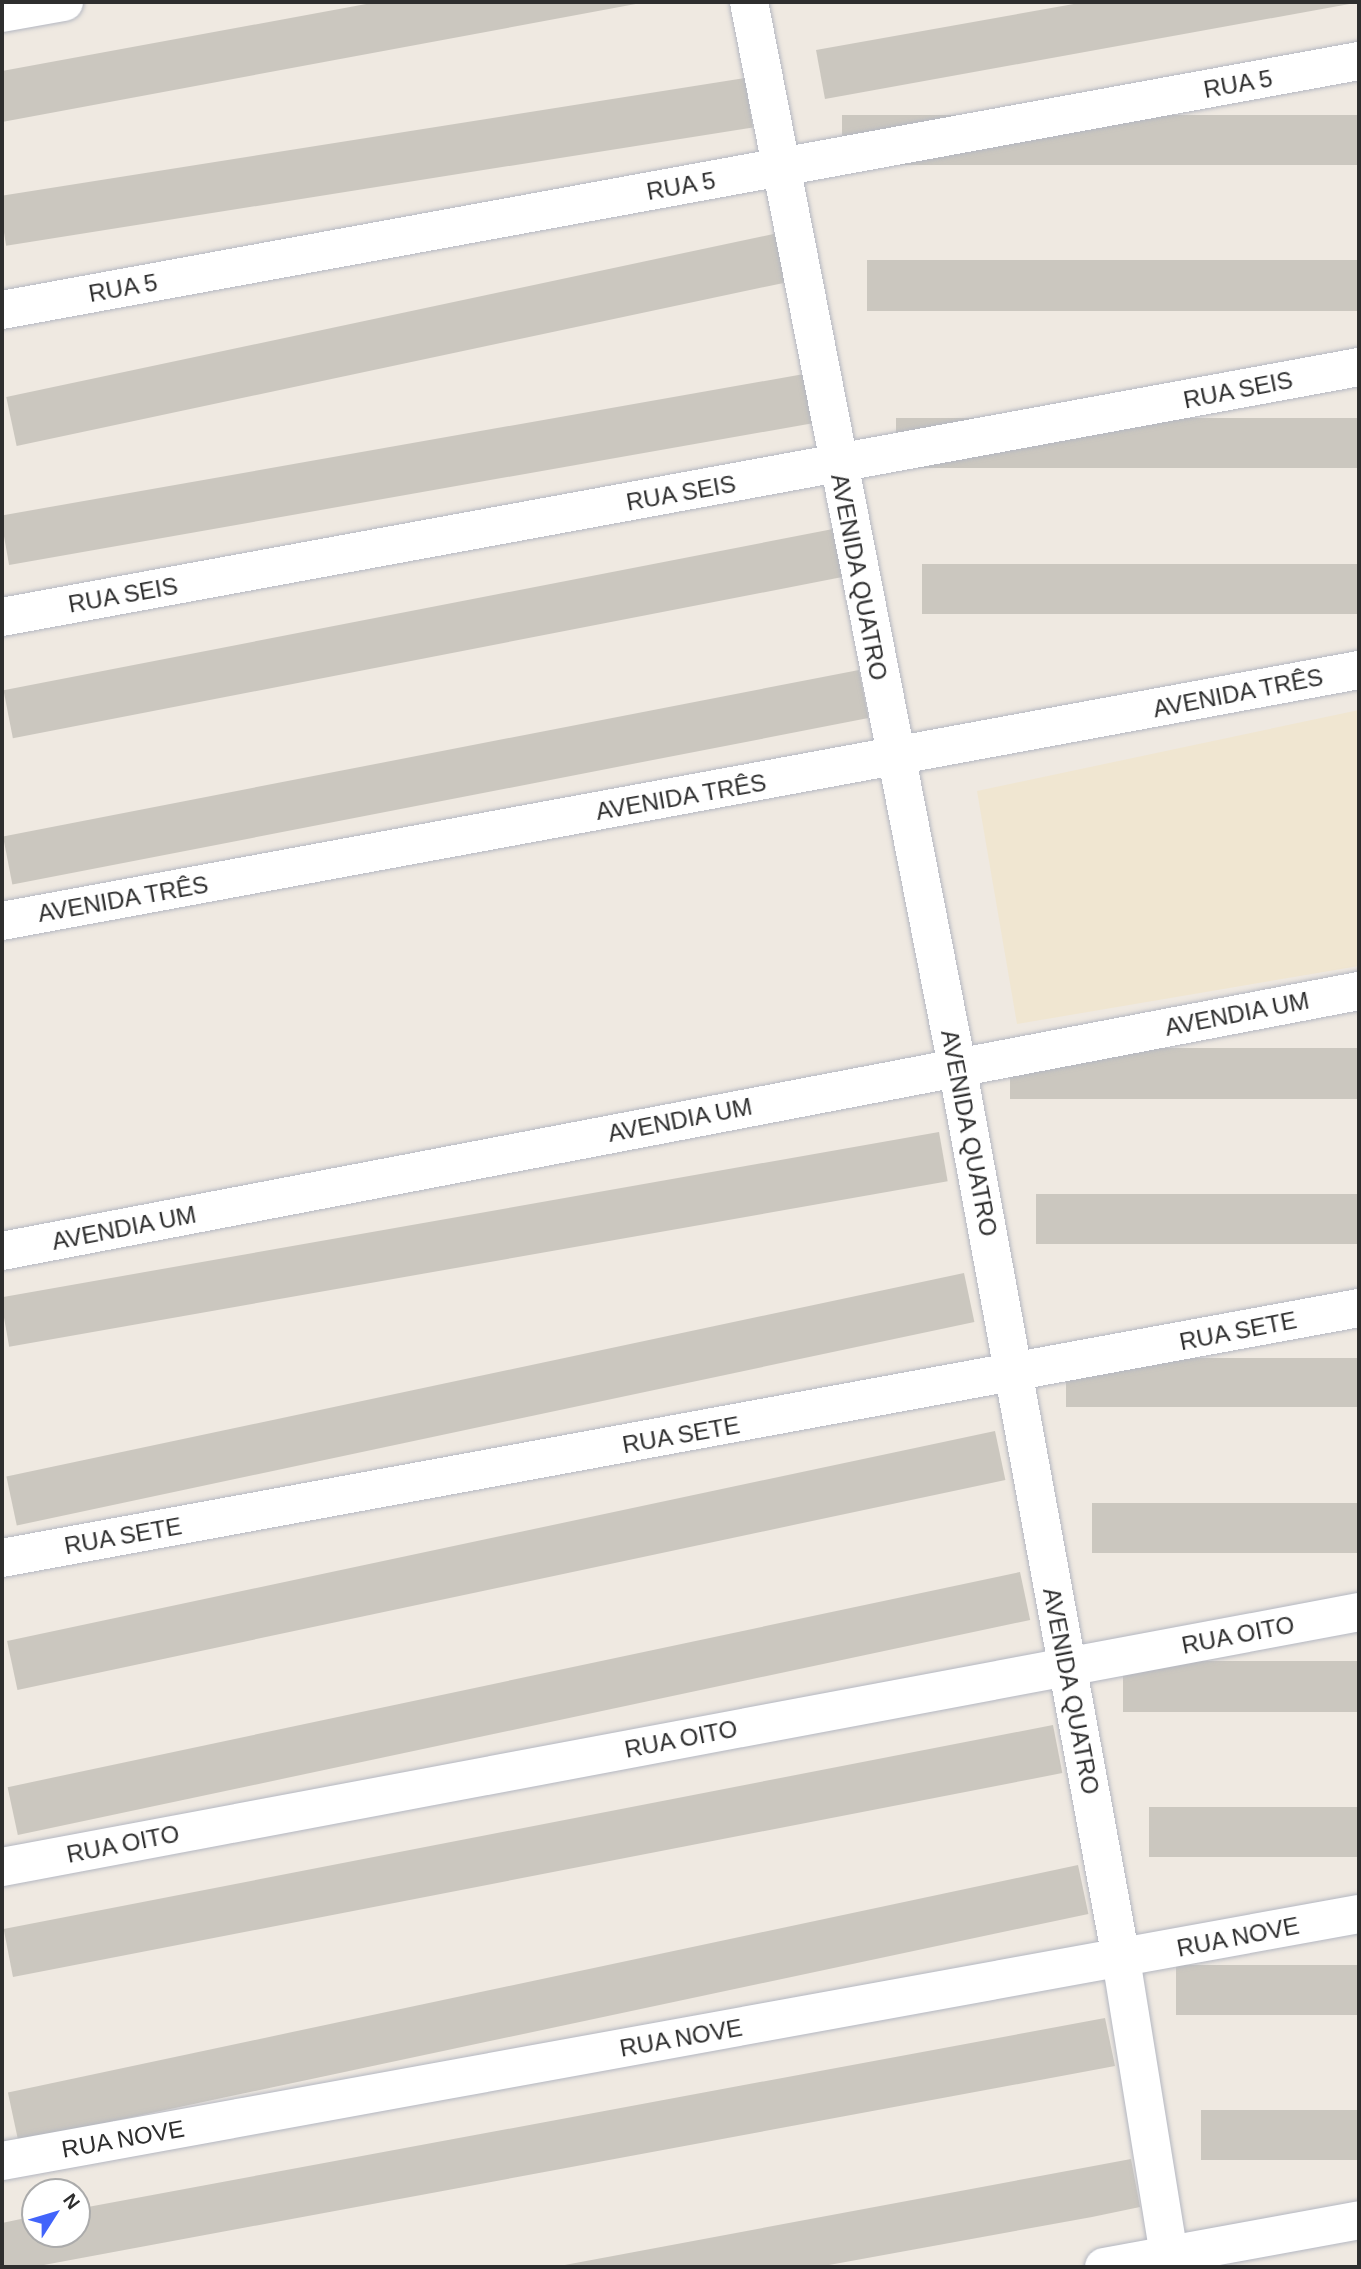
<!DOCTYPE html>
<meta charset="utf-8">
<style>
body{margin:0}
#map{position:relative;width:1361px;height:2269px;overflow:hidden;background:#efe9e1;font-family:Helvetica,sans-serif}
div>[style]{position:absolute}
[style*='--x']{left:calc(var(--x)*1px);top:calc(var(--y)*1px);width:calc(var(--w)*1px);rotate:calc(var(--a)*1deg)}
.education>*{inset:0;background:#f0e6d1}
.building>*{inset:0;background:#cbc7bf;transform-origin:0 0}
.roads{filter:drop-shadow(0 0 2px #b4b7c1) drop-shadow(0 0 2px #b4b7c1)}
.minor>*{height:38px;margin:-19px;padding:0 19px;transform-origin:19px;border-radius:19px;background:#fff}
span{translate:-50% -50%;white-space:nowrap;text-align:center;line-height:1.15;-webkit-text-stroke:7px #fff;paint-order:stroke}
.street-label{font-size:24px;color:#2e2e2e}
.frame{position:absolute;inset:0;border:4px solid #2e2e2e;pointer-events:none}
.north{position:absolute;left:21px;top:2178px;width:70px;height:70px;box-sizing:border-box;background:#fff;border:2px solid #ababab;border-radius:50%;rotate:53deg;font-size:19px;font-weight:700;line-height:28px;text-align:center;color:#2e2e2e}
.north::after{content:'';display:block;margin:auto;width:24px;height:32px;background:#4264fb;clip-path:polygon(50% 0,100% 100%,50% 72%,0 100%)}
</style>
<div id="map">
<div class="education">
<i style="clip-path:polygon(1359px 710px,1359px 966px,1017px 1024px,977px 791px)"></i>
</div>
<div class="building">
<i style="clip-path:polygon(377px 2px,641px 3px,2px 122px,2px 71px)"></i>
<i style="clip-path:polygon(1085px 2px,1355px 3px,825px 99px,816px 50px)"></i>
<i style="left:745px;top:78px;width:50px;height:756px;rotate:81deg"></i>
<i style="left:1359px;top:115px;width:50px;height:517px;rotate:90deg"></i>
<i style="left:778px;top:233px;width:50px;height:789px;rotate:78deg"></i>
<i style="left:1359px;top:260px;width:51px;height:492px;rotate:90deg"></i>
<i style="left:804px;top:374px;width:50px;height:816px;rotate:80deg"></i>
<i style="left:1359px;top:418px;width:50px;height:463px;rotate:90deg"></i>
<i style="left:833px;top:529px;width:49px;height:845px;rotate:79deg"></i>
<i style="left:1359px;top:564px;width:50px;height:437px;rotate:90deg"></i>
<i style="left:859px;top:670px;width:49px;height:872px;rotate:79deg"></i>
<i style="left:1359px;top:1048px;width:51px;height:349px;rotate:90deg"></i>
<i style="left:939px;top:1132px;width:50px;height:953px;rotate:80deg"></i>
<i style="left:1359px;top:1194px;width:50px;height:323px;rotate:90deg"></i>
<i style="left:964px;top:1273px;width:50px;height:979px;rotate:78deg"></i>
<i style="left:1359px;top:1358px;width:49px;height:293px;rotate:90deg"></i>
<i style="left:995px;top:1431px;width:50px;height:1010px;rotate:78deg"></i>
<i style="left:1359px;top:1503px;width:50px;height:267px;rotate:90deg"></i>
<i style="left:1020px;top:1572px;width:49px;height:1035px;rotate:78deg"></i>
<i style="left:1359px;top:1661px;width:51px;height:236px;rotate:90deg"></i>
<i style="left:1053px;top:1725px;width:49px;height:1069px;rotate:79deg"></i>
<i style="left:1359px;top:1807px;width:50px;height:210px;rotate:90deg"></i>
<i style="left:1078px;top:1865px;width:50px;height:1094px;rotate:78deg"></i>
<i style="left:1359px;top:1965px;width:50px;height:183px;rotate:90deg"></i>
<i style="clip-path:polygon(1105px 2018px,1115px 2066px,33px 2267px,2px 2267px,2px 2223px,35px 2216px,35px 2234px,77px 2234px,77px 2209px)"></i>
<i style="left:1359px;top:2110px;width:50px;height:158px;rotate:90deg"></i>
<i style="clip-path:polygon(1131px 2159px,1140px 2207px,1092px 2217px,818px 2267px,554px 2267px)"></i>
</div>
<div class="roads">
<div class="minor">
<i style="--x:749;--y:2;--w:1084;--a:78.94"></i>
<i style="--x:957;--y:1066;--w:908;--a:79.59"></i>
<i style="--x:1121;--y:1959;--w:312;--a:80.8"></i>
<i style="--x:2;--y:13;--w:63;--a:-10.1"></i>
<i style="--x:2;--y:310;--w:1380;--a:-10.4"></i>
<i style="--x:2;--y:617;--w:1380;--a:-10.44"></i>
<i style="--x:2;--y:921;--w:1380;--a:-10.48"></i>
<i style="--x:2;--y:1251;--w:1382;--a:-10.85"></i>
<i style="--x:2;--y:1558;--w:1380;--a:-10.44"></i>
<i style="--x:2;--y:1867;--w:1381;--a:-10.64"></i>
<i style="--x:2;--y:2161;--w:1379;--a:-10.32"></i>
<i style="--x:1104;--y:2267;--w:259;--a:-10.4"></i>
</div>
</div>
<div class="street-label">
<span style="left:1238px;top:84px;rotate:-10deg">RUA 5</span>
<span style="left:681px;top:186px;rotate:-10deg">RUA 5</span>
<span style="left:123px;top:288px;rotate:-10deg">RUA 5</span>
<span style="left:1238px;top:390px;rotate:-11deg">RUA SEIS</span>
<span style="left:681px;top:493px;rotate:-10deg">RUA SEIS</span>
<span style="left:859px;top:577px;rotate:79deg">AVENIDA QUATRO</span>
<span style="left:123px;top:595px;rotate:-10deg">RUA SEIS</span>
<span style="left:1238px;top:693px;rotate:-11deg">AVENIDA TRÊS</span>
<span style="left:681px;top:797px;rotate:-10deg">AVENIDA TRÊS</span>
<span style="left:123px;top:899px;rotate:-10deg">AVENIDA TRÊS</span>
<span style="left:1237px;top:1014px;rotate:-11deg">AVENDIA UM</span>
<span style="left:680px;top:1120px;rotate:-11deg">AVENDIA UM</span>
<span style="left:969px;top:1133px;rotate:79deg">AVENIDA QUATRO</span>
<span style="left:124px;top:1228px;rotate:-11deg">AVENDIA UM</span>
<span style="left:1238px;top:1331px;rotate:-11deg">RUA SETE</span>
<span style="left:681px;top:1435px;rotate:-10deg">RUA SETE</span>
<span style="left:123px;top:1536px;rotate:-10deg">RUA SETE</span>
<span style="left:1238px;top:1635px;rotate:-11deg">RUA OITO</span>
<span style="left:1071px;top:1691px;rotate:79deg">AVENIDA QUATRO</span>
<span style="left:681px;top:1739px;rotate:-11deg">RUA OITO</span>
<span style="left:123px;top:1844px;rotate:-11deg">RUA OITO</span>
<span style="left:1238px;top:1937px;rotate:-11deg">RUA NOVE</span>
<span style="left:681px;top:2038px;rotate:-10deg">RUA NOVE</span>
<span style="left:123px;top:2139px;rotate:-10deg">RUA NOVE</span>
</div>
<div class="frame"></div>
<div class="north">N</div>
</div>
